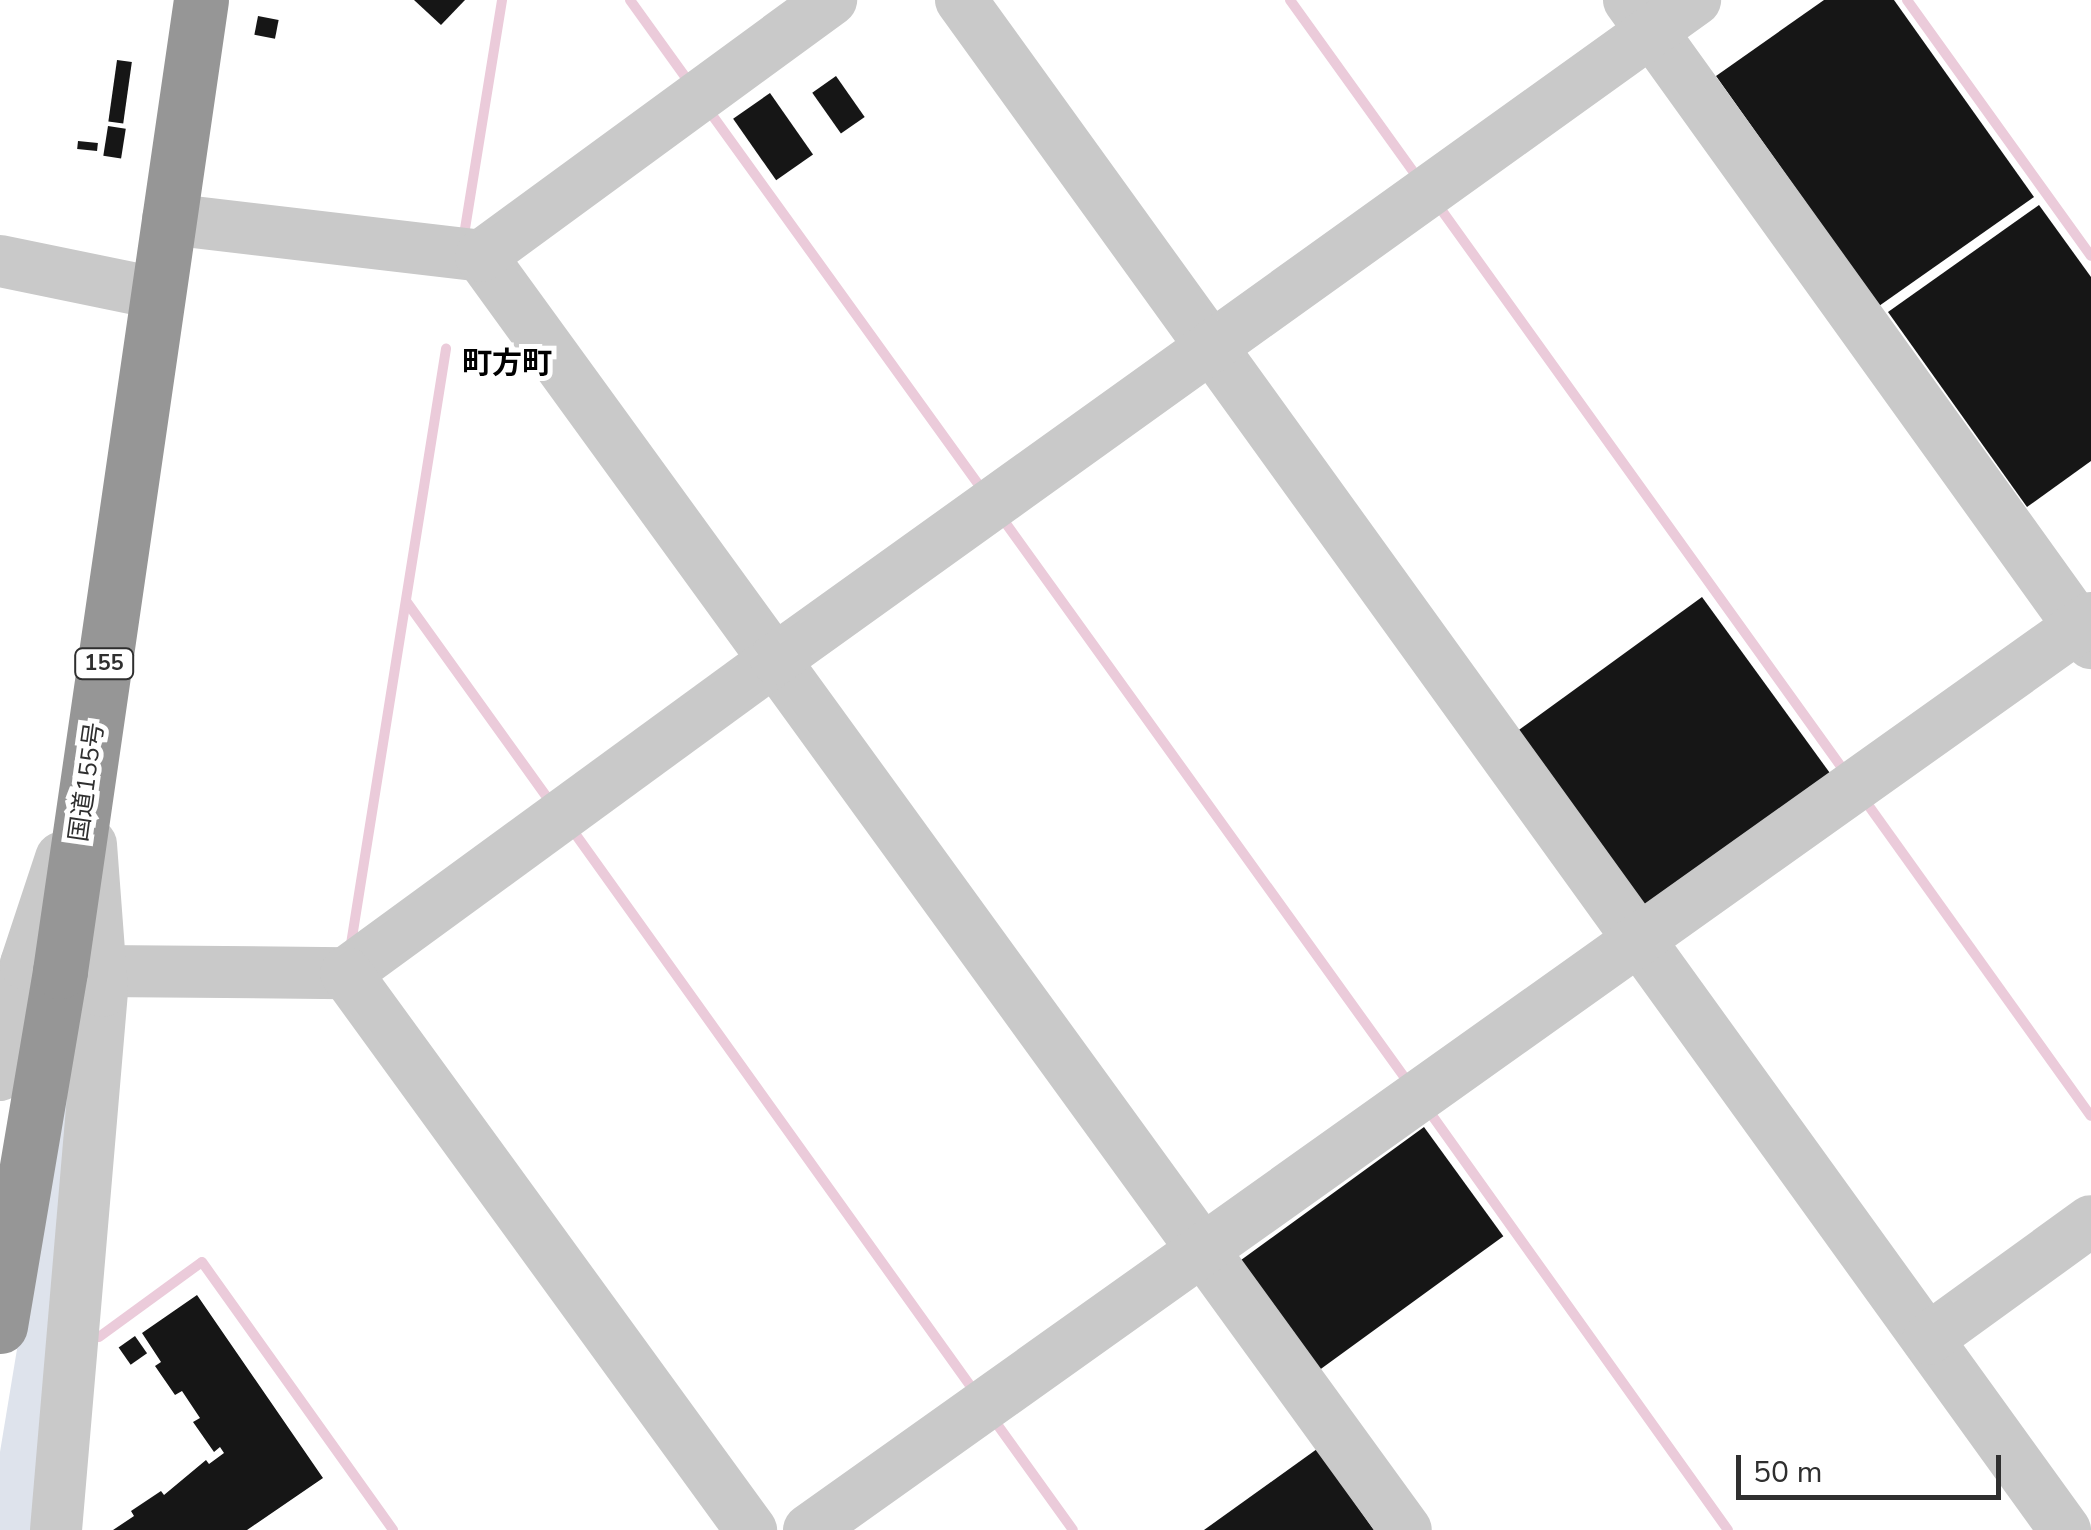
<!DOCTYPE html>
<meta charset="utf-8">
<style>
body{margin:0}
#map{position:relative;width:2091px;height:1530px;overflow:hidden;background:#fff;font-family:"Nunito Sans","Noto Sans JP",sans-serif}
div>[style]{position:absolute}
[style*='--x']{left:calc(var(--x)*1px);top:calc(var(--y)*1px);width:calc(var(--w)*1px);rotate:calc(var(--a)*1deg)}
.green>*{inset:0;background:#dee3ec}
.stream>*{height:10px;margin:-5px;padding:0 5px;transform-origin:5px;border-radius:5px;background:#ebcbda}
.building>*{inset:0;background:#161616;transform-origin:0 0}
.minor>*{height:52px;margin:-26px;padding:0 26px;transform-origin:26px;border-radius:26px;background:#c9c9c9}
.highway>*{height:55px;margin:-27.5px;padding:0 27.5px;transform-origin:27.5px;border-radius:27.5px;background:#969696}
span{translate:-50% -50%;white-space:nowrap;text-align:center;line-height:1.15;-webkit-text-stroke:10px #fff;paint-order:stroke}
.shield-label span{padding:2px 8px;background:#fff;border:2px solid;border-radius:8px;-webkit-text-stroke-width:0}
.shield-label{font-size:22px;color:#2f2f2f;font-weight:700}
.street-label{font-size:25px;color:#2f2f2f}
.quarter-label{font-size:30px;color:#000;font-weight:700}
.scale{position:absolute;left:1736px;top:1455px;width:265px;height:45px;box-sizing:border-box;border:5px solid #2f2f2f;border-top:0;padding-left:12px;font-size:30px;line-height:35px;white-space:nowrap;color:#2f2f2f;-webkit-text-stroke:8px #fff;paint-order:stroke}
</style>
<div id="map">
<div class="green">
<i style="clip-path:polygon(66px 1053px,79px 1059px,33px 1530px,0 1530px,0 1452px)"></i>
</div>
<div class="stream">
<i style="--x:630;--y:0;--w:101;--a:54.3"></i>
<i style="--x:1290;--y:0;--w:223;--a:54.3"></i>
<i style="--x:1907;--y:0;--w:315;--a:54.3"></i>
<i style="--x:707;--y:108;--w:472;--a:54.2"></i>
<i style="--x:1440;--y:208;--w:694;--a:54.32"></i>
<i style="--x:464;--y:235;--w:238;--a:-80.8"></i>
<i style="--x:1002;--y:518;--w:699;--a:54.26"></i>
<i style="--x:406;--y:601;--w:245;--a:54.3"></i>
<i style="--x:1866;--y:802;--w:386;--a:54.4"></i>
<i style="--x:571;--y:828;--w:697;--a:54.4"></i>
<i style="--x:351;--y:944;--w:603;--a:-80.93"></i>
<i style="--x:1431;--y:1114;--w:511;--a:54.48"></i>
<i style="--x:99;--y:1337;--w:127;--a:-36.1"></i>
<i style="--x:202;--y:1262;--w:329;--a:54.5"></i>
<i style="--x:994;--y:1420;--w:135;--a:54.3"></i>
</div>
<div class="building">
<i style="clip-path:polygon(414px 0,465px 0,441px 25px)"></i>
<i style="clip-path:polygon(1824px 0,1894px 0,2034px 197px,1879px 306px,1716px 76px)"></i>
<i style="left:258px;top:16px;width:21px;height:19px;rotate:11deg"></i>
<i style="left:117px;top:60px;width:15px;height:62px;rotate:8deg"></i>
<i style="left:836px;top:76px;width:50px;height:29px;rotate:55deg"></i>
<i style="left:770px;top:93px;width:75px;height:45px;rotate:55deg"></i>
<i style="left:108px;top:126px;width:18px;height:30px;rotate:9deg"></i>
<i style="left:78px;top:141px;width:20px;height:8px;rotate:6deg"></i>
<i style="clip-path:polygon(2039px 205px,2091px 277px,2091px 461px,2027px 507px,1888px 312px)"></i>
<i style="left:1702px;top:597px;width:221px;height:229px;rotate:54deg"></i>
<i style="left:1424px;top:1127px;width:135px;height:227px;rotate:54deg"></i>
<i style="clip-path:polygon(197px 1295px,323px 1478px,247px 1530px,113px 1530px,134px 1516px,131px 1511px,161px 1491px,164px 1495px,206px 1460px,209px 1464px,224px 1453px,220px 1447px,214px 1452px,193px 1422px,200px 1418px,182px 1391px,175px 1395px,155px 1366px,161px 1362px,142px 1333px)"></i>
<i style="left:135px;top:1336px;width:21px;height:20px;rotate:55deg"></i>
<i style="clip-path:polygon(1317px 1449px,1374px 1530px,1204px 1530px)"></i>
</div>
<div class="minor">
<i style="--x:961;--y:0;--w:1887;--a:54.19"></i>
<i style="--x:1629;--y:0;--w:792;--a:54.3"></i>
<i style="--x:168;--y:219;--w:315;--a:6.7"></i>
<i style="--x:481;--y:256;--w:1574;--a:54.02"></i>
<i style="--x:481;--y:256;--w:434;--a:-36.2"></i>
<i style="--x:0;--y:261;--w:159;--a:11.6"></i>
<i style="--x:100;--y:971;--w:246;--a:0.5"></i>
<i style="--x:346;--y:973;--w:532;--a:-36.14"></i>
<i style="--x:776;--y:659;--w:1131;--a:-35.64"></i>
<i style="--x:346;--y:973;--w:689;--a:53.98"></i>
<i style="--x:0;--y:1075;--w:114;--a:-76.8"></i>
<i style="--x:26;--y:964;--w:112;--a:-71.7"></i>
<i style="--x:1928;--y:1339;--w:201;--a:-35.9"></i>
<i style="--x:56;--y:1530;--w:541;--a:-85.12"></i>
<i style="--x:102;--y:991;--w:147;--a:-94.3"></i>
<i style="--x:809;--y:1530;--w:1573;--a:-35.43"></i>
</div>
<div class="highway">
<i style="--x:0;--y:1326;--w:360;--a:-80.4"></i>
<i style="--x:60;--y:971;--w:981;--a:-81.74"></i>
</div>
<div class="shield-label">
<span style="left:104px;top:664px">155</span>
</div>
<div class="street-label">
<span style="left:87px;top:782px;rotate:-82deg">国道155号</span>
</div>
<div class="quarter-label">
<span style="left:507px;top:364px">町方町</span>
</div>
<div class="scale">50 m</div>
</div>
